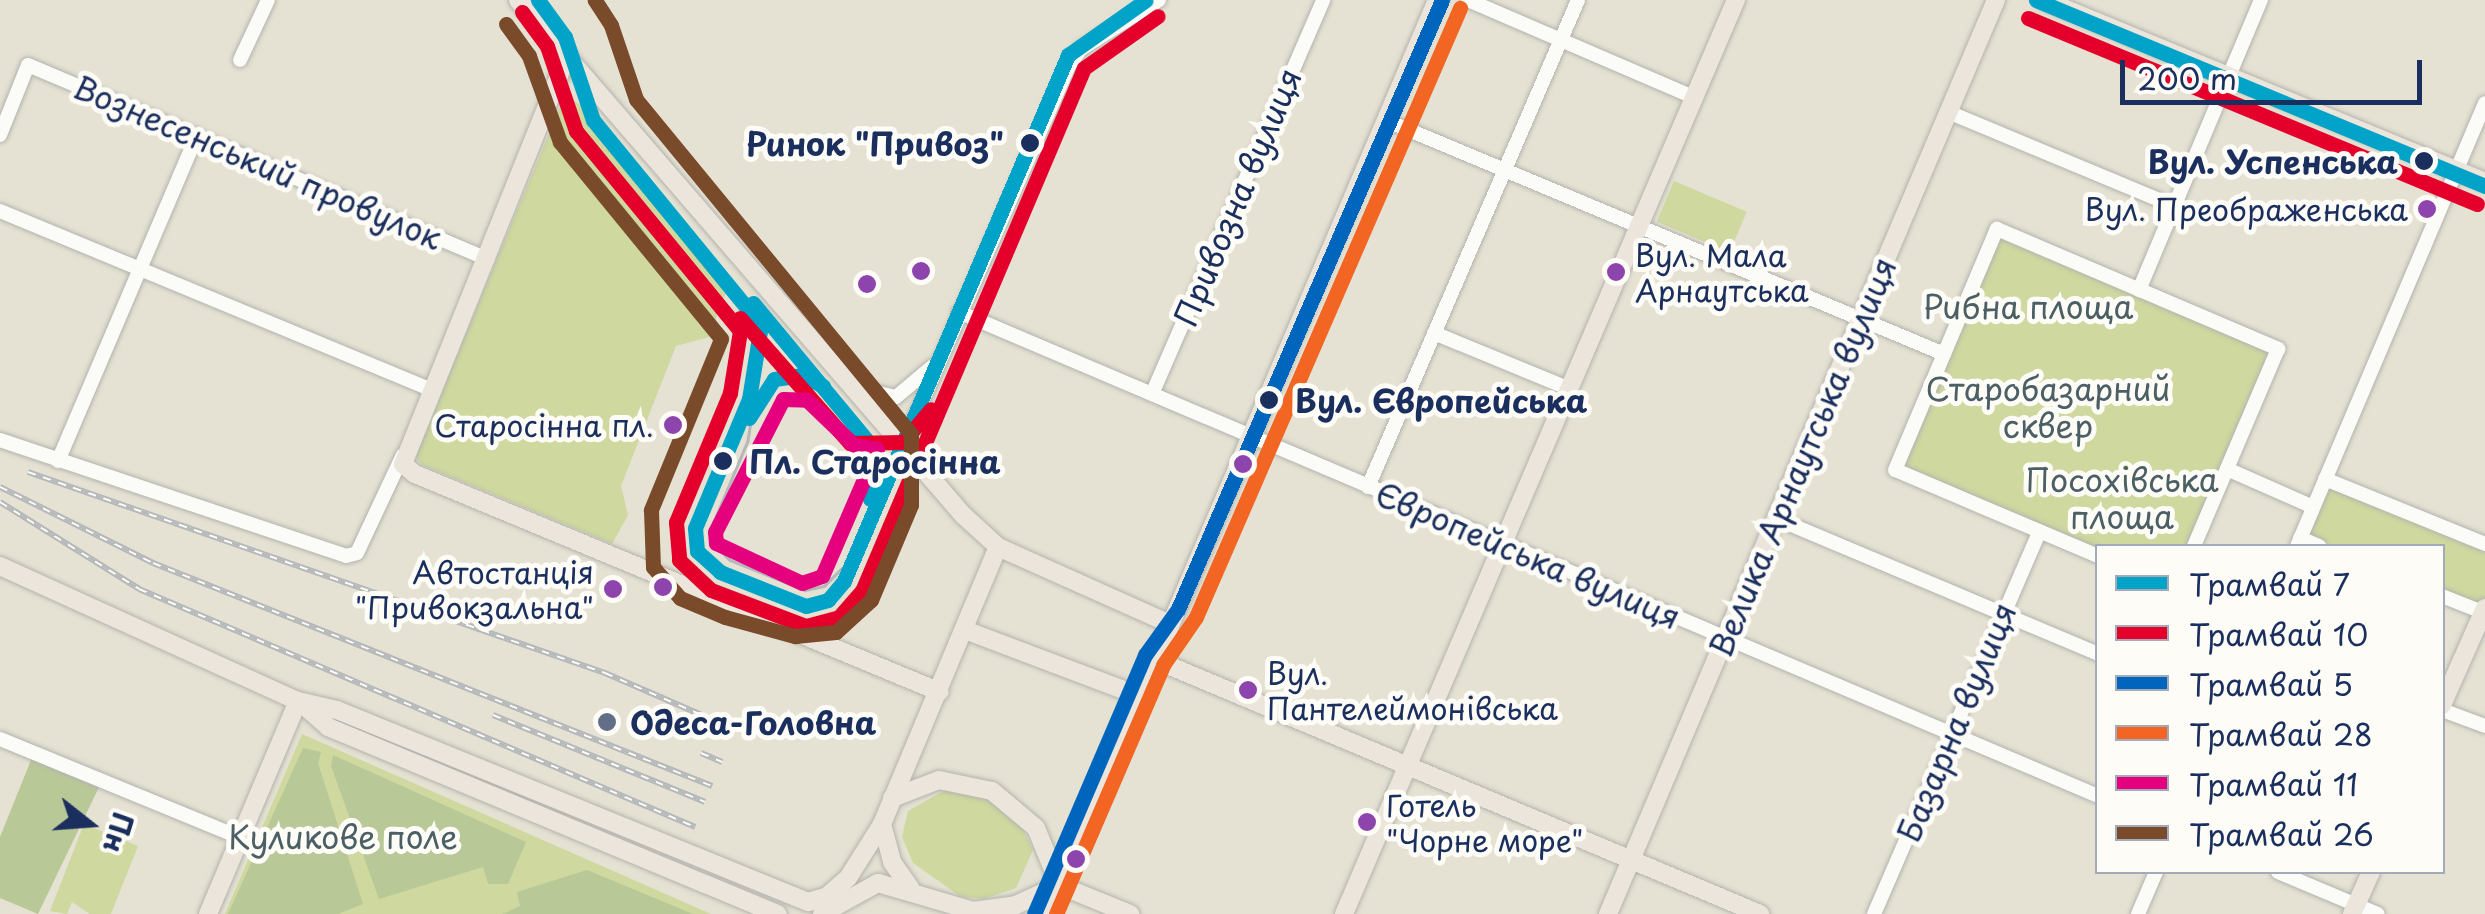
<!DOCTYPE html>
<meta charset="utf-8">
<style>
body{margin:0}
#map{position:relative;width:2485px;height:914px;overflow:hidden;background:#e5e2d3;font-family:"Playpen Sans",sans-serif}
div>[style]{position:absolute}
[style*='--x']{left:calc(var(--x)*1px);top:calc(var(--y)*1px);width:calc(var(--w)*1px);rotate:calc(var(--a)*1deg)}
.green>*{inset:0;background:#ced89f;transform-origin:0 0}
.forest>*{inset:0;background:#b9c897}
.roads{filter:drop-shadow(0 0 2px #b3b3ae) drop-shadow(0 0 2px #b3b3ae)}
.minor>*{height:14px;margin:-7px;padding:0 7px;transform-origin:7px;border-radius:7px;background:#fbfbf8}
.major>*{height:18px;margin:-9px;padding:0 9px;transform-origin:9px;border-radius:9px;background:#ece5dc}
.tram>*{height:2.5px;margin:-1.25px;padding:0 1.25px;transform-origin:1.25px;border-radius:1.25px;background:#b5b8ba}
.rail>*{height:6px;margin-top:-3px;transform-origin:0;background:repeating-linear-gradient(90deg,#fdfcf7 0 8px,#b5b8ba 0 16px);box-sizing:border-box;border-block:2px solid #b5b8ba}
.tram-1>*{height:15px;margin:-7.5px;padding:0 7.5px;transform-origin:7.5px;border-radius:7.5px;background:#01a3c8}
.tram-2>*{height:15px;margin:-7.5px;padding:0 7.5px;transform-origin:7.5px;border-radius:7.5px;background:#e4002b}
.tram-3>*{height:15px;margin:-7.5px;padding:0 7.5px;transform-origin:7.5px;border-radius:7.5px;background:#0065bd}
.tram-4>*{height:15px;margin:-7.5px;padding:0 7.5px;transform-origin:7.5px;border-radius:7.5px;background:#f26522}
.tram-5>*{height:15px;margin:-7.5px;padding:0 7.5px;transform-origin:7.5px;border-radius:7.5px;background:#e5007d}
.tram-6>*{height:15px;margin:-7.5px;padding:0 7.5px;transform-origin:7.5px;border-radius:7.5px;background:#7a4b2a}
.dots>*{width:28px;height:28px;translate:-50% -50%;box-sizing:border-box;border:5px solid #fdfcf7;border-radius:50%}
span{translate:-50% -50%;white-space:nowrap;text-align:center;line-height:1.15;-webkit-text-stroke:10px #fdfcf7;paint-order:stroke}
.bus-label{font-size:30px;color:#1b2f5e}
.right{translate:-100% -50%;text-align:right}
.left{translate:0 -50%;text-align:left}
.stop-label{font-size:32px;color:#1b2f5e;font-weight:700}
.street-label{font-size:32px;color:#1b2f5e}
.park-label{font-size:32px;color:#4b5f65}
.poi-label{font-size:32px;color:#1b2f5e;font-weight:700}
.legend{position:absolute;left:2095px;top:544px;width:350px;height:330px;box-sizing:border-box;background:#fdfcf7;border:2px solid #a3aaba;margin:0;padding:12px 18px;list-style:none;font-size:30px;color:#1b2f5e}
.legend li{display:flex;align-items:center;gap:20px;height:50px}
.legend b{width:50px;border:2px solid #a3aaba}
.north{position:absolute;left:40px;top:774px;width:100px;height:100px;-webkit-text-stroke:8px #fdfcf7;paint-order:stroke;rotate:107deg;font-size:28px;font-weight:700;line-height:40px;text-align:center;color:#1b2f5e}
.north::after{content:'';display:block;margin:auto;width:35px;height:45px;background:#1b2f5e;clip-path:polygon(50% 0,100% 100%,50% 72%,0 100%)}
.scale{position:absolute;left:2120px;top:60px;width:302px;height:45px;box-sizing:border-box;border:5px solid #1b2f5e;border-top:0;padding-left:12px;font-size:30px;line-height:35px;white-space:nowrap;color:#1b2f5e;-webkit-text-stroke:8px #fdfcf7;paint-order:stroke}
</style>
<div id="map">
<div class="green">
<i style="clip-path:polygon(565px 95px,581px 105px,728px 287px,709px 337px,676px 346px,621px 486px,628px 515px,612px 544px,422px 465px,415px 456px)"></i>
<i style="left:1674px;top:181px;width:79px;height:44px;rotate:23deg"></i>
<i style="clip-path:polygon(1997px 229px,2278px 349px,2194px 546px,2098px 546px,2097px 556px,1895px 470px)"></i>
<i style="clip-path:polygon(2324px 485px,2485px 552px,2485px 608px,2443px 591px,2442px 546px,2335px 546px,2305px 534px)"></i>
<i style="clip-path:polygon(302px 734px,711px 914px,225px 914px)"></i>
<i style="clip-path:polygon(947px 789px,983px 796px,1021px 825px,1033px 850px,1016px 888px,984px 899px,961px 897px,913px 863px,902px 837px,908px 811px)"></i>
<i style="clip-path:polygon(84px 824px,138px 846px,111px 914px,90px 914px,72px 902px,67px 914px,50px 911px)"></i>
</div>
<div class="forest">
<i style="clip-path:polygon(303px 748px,321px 752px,318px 763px,363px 904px,338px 914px,228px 914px)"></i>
<i style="clip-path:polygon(33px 755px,100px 785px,38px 914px,0 898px,0 837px)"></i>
<i style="clip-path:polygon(333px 755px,526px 842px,508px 884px,488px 884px,483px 867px,379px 899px,331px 766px)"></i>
<i style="clip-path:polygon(587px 870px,693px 914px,502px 914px,520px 906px,517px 892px)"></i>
</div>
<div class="roads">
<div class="minor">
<i style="--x:1468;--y:0;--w:248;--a:23.3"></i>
<i style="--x:240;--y:60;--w:66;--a:-65"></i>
<i style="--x:1948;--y:112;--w:245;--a:22.6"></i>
<i style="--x:1385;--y:120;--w:606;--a:22.71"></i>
<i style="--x:0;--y:135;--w:75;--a:-68.2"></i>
<i style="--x:28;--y:65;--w:499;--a:22.9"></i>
<i style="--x:0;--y:211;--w:468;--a:22.5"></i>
<i style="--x:2139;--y:290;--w:315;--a:-67.2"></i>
<i style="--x:959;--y:312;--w:1238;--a:23.02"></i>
<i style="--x:1434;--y:333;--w:147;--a:22.4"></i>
<i style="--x:853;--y:387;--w:44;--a:13.1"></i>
<i style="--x:896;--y:397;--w:48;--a:-40"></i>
<i style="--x:1152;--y:394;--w:430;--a:-66.5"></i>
<i style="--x:0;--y:440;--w:365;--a:18.5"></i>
<i style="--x:346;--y:556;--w:11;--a:-15"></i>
<i style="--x:357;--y:553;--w:108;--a:-64.9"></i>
<i style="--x:901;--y:450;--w:418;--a:-66.4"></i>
<i style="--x:1068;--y:67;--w:22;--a:-54"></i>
<i style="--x:1081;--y:49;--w:92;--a:-32.1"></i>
<i style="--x:58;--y:461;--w:354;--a:-66.9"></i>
<i style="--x:2227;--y:469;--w:94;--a:23.8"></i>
<i style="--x:2325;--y:479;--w:173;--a:22.1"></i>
<i style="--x:1368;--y:487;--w:530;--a:-66.67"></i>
<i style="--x:1775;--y:518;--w:350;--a:22.8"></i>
<i style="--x:2300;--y:538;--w:21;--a:23"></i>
<i style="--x:2297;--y:546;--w:481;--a:-67"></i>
<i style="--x:2098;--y:556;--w:220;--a:-157"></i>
<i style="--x:1895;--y:470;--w:262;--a:-67.1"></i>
<i style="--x:1997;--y:229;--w:306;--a:23.1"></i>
<i style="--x:2278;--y:349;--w:214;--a:113.1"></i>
<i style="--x:2442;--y:596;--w:46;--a:21.6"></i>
<i style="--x:2442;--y:710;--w:46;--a:20.4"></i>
<i style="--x:0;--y:739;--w:261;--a:22.3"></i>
<i style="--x:2278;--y:872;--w:108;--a:22.8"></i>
<i style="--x:1874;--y:914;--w:417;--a:-66.6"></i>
<i style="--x:2138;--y:914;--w:46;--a:-66.8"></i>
</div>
<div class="major">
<i style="--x:518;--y:0;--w:681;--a:49.17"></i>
<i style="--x:963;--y:515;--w:47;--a:42.4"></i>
<i style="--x:998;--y:547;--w:184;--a:24.1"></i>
<i style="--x:2044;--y:0;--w:477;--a:22.4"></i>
<i style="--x:567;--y:56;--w:440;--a:111.9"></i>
<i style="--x:403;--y:464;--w:16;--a:40"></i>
<i style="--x:415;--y:474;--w:568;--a:22.55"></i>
<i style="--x:0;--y:566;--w:327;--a:24.4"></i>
<i style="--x:298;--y:701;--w:40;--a:13"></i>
<i style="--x:337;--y:710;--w:509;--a:22.18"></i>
<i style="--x:808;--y:902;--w:19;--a:-16"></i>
<i style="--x:826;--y:897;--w:29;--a:-41"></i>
<i style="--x:848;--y:878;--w:64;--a:-57.8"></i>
<i style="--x:882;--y:824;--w:300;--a:-67.3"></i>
<i style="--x:965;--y:630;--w:184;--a:20.7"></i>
<i style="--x:1151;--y:658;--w:661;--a:22.8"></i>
<i style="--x:302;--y:704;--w:35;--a:41"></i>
<i style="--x:328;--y:727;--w:487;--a:22.6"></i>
<i style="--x:2442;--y:705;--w:106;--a:-66.1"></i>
<i style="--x:892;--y:798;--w:50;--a:-21"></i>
<i style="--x:939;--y:780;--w:54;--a:11.7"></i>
<i style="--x:992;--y:791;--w:57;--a:40.1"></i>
<i style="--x:1036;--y:828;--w:61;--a:67.7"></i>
<i style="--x:882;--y:824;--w:39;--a:75"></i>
<i style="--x:892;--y:862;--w:32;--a:55"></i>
<i style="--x:1059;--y:885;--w:77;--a:22.2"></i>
<i style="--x:208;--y:914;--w:231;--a:-67.1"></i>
<i style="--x:822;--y:914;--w:64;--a:-29"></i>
<i style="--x:878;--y:883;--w:99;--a:16.4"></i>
<i style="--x:973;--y:911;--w:43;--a:-7.9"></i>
<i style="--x:1016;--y:905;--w:47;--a:-24.9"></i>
<i style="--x:1047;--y:914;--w:994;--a:-66.89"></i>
<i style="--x:1344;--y:914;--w:995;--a:-66.79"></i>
<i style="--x:1608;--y:914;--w:993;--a:-67"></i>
<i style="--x:2352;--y:914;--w:46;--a:-65.7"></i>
</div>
</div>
<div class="tram">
<i style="--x:753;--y:409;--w:32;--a:99"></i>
<i style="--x:748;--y:441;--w:88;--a:112.8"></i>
<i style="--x:714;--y:522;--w:24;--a:85"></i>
<i style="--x:716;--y:546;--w:20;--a:45"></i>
<i style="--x:730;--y:560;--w:81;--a:21.8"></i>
<i style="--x:805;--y:590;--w:19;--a:-12"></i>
<i style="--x:824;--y:586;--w:24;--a:-45"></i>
<i style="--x:711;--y:490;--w:32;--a:-81"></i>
</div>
<div class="rail">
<i style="--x:28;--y:472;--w:611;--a:19.21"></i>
<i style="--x:605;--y:673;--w:143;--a:23.5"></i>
<i style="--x:0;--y:487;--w:171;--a:26.4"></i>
<i style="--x:153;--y:563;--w:602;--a:21.75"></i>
<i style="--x:0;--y:502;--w:164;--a:32"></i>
<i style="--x:139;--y:589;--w:605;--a:23.17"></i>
<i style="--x:493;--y:715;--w:229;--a:22.3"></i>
<i style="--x:701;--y:753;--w:23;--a:23"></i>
</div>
<div class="tram-1">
<i style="--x:538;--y:0;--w:46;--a:53.9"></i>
<i style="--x:565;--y:37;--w:88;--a:71.4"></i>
<i style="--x:593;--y:120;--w:265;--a:50.7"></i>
<i style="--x:761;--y:325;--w:75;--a:99.2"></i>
<i style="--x:749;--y:399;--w:140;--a:112.7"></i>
<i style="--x:695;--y:528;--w:23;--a:85"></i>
<i style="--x:697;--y:551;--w:31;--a:42"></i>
<i style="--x:720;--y:572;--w:92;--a:21.6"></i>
<i style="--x:806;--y:606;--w:23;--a:-15"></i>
<i style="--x:828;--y:600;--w:25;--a:-50"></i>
<i style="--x:844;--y:581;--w:572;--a:-66.93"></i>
<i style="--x:1068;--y:55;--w:95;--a:-35.2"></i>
<i style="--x:2036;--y:0;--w:486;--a:22.5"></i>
<i style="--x:753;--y:303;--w:190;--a:50.3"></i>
<i style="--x:874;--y:449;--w:20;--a:79"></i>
<i style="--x:878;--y:469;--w:31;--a:105"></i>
<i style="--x:749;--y:418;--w:46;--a:-57.3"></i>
<i style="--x:774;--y:379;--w:29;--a:-8"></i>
<i style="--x:803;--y:375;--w:23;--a:29"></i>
</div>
<div class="tram-2">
<i style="--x:522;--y:12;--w:42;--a:53.7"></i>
<i style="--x:547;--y:46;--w:90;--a:71.2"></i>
<i style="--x:576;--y:131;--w:259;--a:50.6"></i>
<i style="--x:740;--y:331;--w:63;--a:99.2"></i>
<i style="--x:730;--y:393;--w:140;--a:112.7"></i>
<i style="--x:676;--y:522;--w:38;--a:85"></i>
<i style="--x:679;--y:560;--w:44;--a:43.2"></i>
<i style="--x:711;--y:590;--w:102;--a:20.8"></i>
<i style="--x:806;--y:626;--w:34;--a:-15"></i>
<i style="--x:839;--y:617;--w:35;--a:-49"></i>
<i style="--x:862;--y:591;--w:568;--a:-67"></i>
<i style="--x:1084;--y:68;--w:90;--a:-35.1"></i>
<i style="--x:2028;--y:18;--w:486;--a:22.5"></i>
<i style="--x:740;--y:318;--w:167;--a:48.7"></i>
<i style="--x:850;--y:443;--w:53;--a:-1.1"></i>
<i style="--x:903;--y:442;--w:43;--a:-49.7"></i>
</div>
<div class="tram-3">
<i style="--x:1034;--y:914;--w:282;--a:-66.8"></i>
<i style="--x:1145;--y:655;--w:57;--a:-54.3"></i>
<i style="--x:1178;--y:609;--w:664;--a:-66.56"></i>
</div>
<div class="tram-4">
<i style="--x:1056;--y:914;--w:271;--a:-66.7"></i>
<i style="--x:1163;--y:665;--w:58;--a:-55.5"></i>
<i style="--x:1196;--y:617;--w:664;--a:-66.56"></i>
</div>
<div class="tram-5">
<i style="--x:783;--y:399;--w:24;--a:2"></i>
<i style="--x:807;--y:400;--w:65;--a:43.8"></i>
<i style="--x:854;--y:445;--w:23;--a:10"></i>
<i style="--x:877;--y:449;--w:138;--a:113.4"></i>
<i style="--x:822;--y:576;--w:21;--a:161"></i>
<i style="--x:802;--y:583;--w:95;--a:-155.1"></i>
<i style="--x:716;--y:543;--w:11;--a:-95"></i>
<i style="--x:715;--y:532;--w:149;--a:-62.9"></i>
</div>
<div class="tram-6">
<i style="--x:506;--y:24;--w:39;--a:54"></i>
<i style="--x:529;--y:56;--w:91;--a:70.2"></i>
<i style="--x:560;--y:142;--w:254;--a:50.7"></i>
<i style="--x:721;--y:339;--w:185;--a:112.3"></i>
<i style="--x:651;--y:510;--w:57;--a:88"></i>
<i style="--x:653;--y:567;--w:41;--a:48.9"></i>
<i style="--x:680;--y:598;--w:49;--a:22.9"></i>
<i style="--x:725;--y:617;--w:73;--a:15.2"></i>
<i style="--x:795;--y:636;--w:41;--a:-5.6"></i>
<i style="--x:836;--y:632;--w:47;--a:-42.4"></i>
<i style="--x:871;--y:600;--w:103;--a:-67.2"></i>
<i style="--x:911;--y:505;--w:71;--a:-90"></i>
<i style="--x:911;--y:434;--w:433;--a:-129.4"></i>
<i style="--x:636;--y:99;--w:78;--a:-108.7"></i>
<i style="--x:611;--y:25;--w:30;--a:-123"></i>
</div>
<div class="dots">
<i style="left:1030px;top:143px;background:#1b2f5e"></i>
<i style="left:2424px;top:161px;background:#1b2f5e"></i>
<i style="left:2427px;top:209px;background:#8e44ad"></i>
<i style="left:921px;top:271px;background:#8e44ad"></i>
<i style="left:1616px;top:272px;background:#8e44ad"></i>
<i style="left:867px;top:284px;background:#8e44ad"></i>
<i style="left:1269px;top:400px;background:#1b2f5e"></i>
<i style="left:673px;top:425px;background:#8e44ad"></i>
<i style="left:723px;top:461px;background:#1b2f5e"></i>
<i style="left:1243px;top:464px;background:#8e44ad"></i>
<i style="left:663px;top:587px;background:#8e44ad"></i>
<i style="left:613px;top:589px;background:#8e44ad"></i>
<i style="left:1248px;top:690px;background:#8e44ad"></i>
<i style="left:607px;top:722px;background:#626e87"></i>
<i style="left:1367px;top:822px;background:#8e44ad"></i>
<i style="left:1076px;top:859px;background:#8e44ad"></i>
</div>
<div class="bus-label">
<span class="right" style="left:2408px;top:209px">Вул. Преображенська</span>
<span class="left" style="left:1635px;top:272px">Вул. Мала<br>Арнаутська</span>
<span class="right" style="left:654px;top:425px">Старосінна пл.</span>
<span class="right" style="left:594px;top:589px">Автостанція<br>"Привокзальна"</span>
<span class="left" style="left:1267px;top:690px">Вул.<br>Пантелеймонівська</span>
<span class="left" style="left:1386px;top:822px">Готель<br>"Чорне море"</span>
</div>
<div class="stop-label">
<span class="right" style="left:1004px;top:143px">Ринок "Привоз"</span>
<span class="right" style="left:2398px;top:161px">Вул. Успенська</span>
<span class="left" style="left:1295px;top:400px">Вул. Європейська</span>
<span class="left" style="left:749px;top:461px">Пл. Старосінна</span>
</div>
<div class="street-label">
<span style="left:258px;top:162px;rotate:23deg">Вознесенський провулок</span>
<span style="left:1237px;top:197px;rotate:-67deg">Привозна вулиця</span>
<span style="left:1802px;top:457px;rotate:-67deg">Велика Арнаутська вулиця</span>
<span style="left:1528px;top:555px;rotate:23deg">Європейська вулиця</span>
<span style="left:1956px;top:722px;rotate:-67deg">Базарна вулиця</span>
</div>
<div class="park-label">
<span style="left:2028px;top:306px">Рибна площа</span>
<span style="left:2048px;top:407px">Старобазарний<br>сквер</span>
<span style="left:2122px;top:498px">Посохівська<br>площа</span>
<span style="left:343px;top:836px">Куликове поле</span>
</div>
<div class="poi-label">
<span class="left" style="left:630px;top:722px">Одеса-Головна</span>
</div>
<ul class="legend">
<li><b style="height:12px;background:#01a3c8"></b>Трамвай 7</li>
<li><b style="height:12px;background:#e4002b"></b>Трамвай 10</li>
<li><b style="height:12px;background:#0065bd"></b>Трамвай 5</li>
<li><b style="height:12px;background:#f26522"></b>Трамвай 28</li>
<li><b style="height:12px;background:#e5007d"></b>Трамвай 11</li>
<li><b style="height:12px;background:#7a4b2a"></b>Трамвай 26</li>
</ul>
<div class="north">Пн</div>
<div class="scale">200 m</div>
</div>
